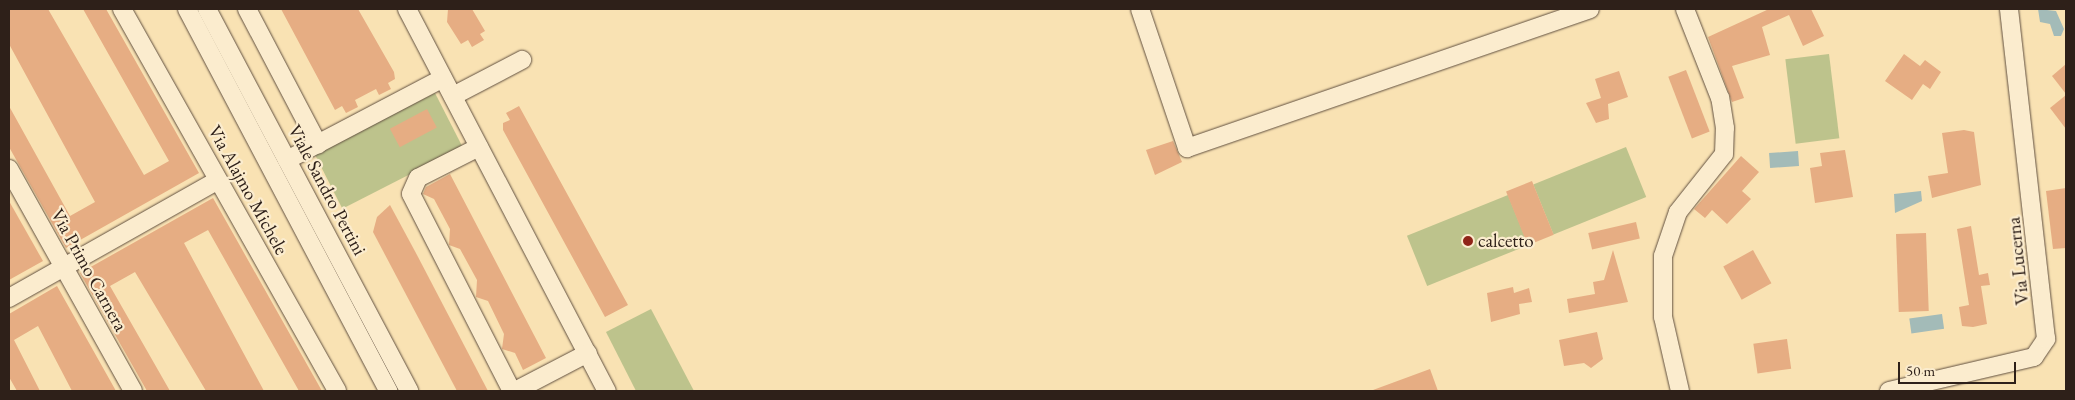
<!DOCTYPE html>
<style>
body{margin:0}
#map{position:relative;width:2075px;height:400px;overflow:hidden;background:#f9e2b3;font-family:"EB Garamond",serif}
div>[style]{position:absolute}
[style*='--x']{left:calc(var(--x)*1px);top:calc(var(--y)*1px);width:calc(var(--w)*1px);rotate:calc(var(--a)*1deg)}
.green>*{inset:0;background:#bdc38c;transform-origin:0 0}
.water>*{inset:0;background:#a3bbb8;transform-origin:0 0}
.building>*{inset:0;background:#e6ad83;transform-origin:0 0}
.roads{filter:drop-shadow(0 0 1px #615040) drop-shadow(0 0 1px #615040)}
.street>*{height:18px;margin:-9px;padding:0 9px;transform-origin:9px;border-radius:9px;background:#fbecce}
.dots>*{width:14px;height:14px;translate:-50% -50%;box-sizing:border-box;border:2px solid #fbecce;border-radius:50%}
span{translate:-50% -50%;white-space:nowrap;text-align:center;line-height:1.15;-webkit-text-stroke:4.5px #fbecce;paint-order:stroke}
.street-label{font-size:19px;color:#2e2019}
.poi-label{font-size:19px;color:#2e2019}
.left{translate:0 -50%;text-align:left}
.frame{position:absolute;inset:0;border:10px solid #2e2019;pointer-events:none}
.scale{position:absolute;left:1898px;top:362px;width:118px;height:22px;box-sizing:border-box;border:2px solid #2e2019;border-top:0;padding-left:6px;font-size:15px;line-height:18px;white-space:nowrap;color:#2e2019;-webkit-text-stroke:4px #fbecce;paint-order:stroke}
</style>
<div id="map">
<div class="green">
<i style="left:1829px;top:54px;width:85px;height:44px;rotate:83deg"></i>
<i style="left:435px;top:93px;width:61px;height:135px;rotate:63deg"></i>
<i style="left:1626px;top:147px;width:54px;height:100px;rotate:68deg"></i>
<i style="left:1508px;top:195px;width:54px;height:109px;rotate:68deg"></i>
<i style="clip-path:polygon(651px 309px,694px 391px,636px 391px,606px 332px)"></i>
</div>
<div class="water">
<i style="clip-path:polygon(2038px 9px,2056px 11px,2064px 29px,2061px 36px,2054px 36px,2050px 24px,2040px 22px)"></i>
<i style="left:1798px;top:151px;width:15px;height:29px;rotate:86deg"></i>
<i style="clip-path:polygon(1921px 191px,1922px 201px,1895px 213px,1894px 194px)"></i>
<i style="left:1942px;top:314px;width:15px;height:33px;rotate:82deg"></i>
</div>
<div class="building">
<i style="clip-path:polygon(9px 9px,48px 9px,144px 175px,169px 161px,83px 9px,106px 9px,199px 173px,66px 248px,9px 147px,9px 106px,70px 216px,95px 202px,9px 44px)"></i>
<i style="clip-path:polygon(281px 9px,358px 9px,394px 72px,395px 79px,388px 83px,391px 89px,379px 95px,376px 89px,355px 100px,358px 107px,346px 113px,342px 106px,335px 110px)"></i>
<i style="clip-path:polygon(448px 9px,472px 9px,485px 31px,480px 34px,484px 40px,472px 47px,468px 40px,461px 44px,447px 22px)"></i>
<i style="clip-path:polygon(1769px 9px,1811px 9px,1824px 36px,1803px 46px,1789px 15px,1762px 27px,1770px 55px,1732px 66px,1744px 98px,1732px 102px,1708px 37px)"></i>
<i style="clip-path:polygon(1904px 54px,1920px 66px,1925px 60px,1941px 72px,1930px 89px,1923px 84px,1912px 100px,1885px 81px)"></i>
<i style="clip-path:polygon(2066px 64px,2066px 94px,2052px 76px)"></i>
<i style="left:1686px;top:70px;width:66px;height:19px;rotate:69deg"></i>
<i style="clip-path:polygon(1619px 71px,1628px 97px,1608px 104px,1609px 119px,1596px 123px,1586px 103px,1601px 98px,1595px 79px)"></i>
<i style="clip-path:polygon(2066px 95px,2066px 129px,2050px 108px)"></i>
<i style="clip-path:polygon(519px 106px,628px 305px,605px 317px,503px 130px,503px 123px,510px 120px,506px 113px)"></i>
<i style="left:427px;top:109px;width:21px;height:42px;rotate:62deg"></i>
<i style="clip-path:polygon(1964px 130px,1974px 132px,1981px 185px,1932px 198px,1928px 176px,1948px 173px,1942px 133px)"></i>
<i style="clip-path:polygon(1173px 141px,1182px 162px,1155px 175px,1146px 150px)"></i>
<i style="clip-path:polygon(1845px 150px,1853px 197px,1815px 203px,1810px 168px,1822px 166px,1820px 153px)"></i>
<i style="clip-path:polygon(1741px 156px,1759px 172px,1742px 191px,1751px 199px,1727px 224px,1712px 210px,1705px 218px,1694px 209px)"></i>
<i style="clip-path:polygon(450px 174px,546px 358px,523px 370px,515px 353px,502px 349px,504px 334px,488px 301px,476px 297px,477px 280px,460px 249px,449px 245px,450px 229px,434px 199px,423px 194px,426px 187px)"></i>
<i style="left:1532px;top:181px;width:58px;height:28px;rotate:68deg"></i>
<i style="clip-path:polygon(2066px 188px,2066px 248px,2053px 249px,2046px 191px)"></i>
<i style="clip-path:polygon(213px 198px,322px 391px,299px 391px,208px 230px,184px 243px,264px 391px,206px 391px,135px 272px,110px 286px,170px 391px,147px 391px,80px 273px)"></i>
<i style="clip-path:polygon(9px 201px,43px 261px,9px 280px)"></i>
<i style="clip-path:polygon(390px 205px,417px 255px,488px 391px,457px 391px,373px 232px,377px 217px)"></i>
<i style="left:1636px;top:222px;width:17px;height:49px;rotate:77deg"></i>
<i style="clip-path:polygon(1971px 226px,1979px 275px,1988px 273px,1990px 285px,1981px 286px,1987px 324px,1973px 327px,1962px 326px,1959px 307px,1969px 305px,1957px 229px)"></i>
<i style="left:1926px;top:233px;width:78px;height:30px;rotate:88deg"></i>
<i style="clip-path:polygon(1613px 250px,1628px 302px,1569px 313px,1567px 299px,1595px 294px,1593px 282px,1604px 280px)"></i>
<i style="left:1753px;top:250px;width:38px;height:34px;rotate:61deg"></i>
<i style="clip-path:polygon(57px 286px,116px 391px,72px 391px,38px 326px,14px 340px,40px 391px,17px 391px,9px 377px,9px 314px)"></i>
<i style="clip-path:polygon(1513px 287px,1514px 293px,1529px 288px,1532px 302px,1519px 304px,1520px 314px,1491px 322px,1487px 293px)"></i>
<i style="clip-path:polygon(1597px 332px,1603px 359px,1591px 368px,1584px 363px,1564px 366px,1559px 340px)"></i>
<i style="left:1787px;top:339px;width:30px;height:34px;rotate:82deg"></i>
<i style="clip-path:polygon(1430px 369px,1438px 391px,1373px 391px,1373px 390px)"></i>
</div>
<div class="roads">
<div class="street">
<i style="--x:122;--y:9;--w:438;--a:60.6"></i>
<i style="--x:187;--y:9;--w:432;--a:62.2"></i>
<i style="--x:207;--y:9;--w:432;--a:62.1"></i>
<i style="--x:247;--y:9;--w:153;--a:62.3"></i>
<i style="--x:407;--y:9;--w:431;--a:62.4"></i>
<i style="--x:1140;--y:9;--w:147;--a:71.3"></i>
<i style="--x:1187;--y:148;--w:426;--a:-19"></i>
<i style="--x:453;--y:96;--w:78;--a:-27.6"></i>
<i style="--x:479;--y:147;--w:68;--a:153.1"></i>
<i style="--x:418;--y:178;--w:17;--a:114"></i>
<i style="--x:411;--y:194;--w:221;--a:62.9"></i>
<i style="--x:287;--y:160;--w:176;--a:-27.7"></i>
<i style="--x:9;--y:169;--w:254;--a:60.8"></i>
<i style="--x:9;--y:298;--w:240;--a:-29.4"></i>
<i style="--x:515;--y:391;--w:82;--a:-27.5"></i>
<i style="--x:1680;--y:391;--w:76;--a:-102.9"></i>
<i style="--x:1663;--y:317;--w:61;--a:-90"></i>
<i style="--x:1663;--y:256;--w:46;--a:-71.2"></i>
<i style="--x:1678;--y:212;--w:74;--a:-51.6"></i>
<i style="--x:1724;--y:154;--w:26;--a:-88"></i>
<i style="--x:1725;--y:128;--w:30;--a:-99"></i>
<i style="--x:1720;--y:98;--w:96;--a:-111.5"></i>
<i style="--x:1889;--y:391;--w:149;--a:-13.2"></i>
<i style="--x:2034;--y:357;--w:22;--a:-56"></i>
<i style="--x:2046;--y:339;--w:332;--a:-96.4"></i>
</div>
</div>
<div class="dots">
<i style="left:1468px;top:241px;background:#8f2418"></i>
</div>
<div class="street-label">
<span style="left:248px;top:190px;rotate:61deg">Via Alajmo Michele</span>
<span style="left:327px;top:190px;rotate:62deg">Viale Sandro Pertini</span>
<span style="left:2018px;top:261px;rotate:-96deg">Via Lucerna</span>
<span style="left:89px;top:270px;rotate:61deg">Via Primo Carnera</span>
</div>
<div class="poi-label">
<span class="left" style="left:1478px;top:241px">calcetto</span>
</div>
<div class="frame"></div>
<div class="scale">50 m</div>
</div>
